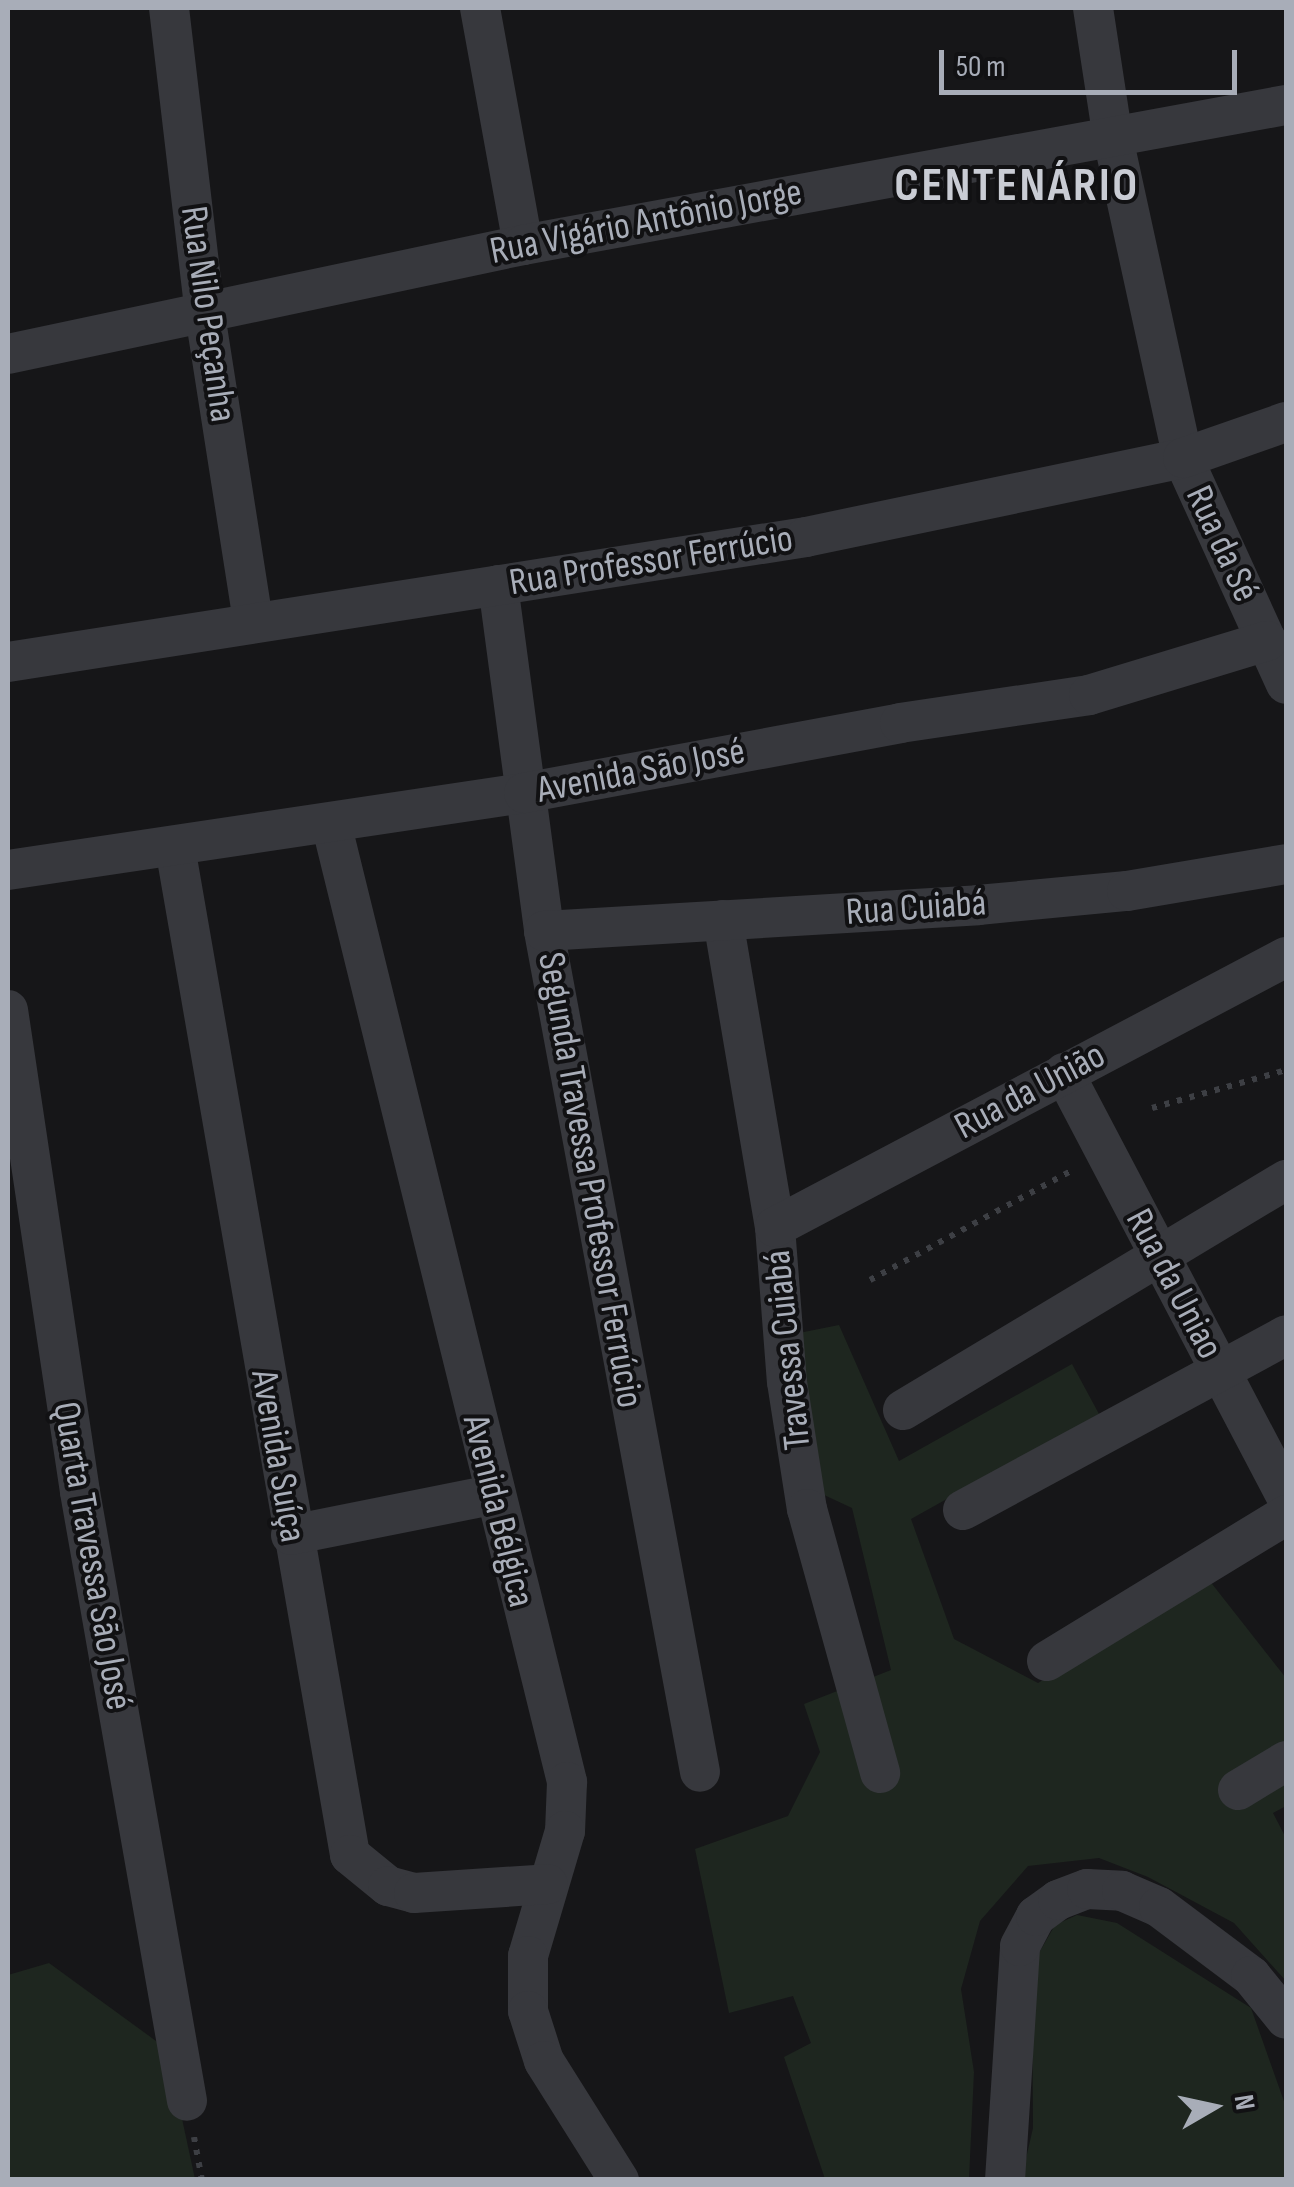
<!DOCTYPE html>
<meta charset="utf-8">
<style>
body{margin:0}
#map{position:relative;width:1294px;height:2187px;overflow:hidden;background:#161618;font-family:"Sofia Sans Condensed",sans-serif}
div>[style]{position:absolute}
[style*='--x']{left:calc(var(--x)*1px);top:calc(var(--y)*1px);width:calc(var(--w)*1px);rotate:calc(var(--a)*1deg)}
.green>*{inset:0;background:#1e261f}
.path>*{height:6px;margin-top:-3px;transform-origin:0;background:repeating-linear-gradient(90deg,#3d3f44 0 5px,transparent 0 13px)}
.minor>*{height:40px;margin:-20px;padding:0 20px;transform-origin:20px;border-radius:20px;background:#37383d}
span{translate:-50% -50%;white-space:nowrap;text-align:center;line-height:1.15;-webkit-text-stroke:8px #111113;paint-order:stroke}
.street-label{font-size:38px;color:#a8adb8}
.district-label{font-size:48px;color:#c9ccd4;font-weight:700;letter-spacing:2.5px}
.frame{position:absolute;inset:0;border:10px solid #a8adb8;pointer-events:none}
.north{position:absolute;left:1164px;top:2057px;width:100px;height:100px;-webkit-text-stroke:8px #111113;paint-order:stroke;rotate:81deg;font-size:28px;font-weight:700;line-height:40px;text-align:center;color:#a8adb8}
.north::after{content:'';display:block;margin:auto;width:35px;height:45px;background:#a8adb8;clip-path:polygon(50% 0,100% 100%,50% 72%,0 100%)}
.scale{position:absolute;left:939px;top:50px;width:298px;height:45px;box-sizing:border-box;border:5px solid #a8adb8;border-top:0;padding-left:12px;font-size:30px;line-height:35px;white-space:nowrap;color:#a8adb8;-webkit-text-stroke:8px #111113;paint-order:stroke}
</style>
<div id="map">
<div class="green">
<i style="clip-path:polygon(839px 1325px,899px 1461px,1072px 1364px,1099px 1414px,911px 1519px,954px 1639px,1038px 1683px,1209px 1580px,1286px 1678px,1286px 1806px,1273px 1813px,1286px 1838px,1286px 1981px,1234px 1923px,1148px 1877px,1099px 1858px,1028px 1866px,980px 1921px,961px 1989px,974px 2072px,969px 2179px,825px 2179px,784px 2057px,811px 2043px,793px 1996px,729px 2013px,695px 1849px,788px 1816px,820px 1752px,804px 1704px,891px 1670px,852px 1508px,822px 1494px,799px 1333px)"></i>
<i style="clip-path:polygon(1077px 1915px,1117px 1923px,1251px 2008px,1286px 2107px,1286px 2179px,1021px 2180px,1033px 2128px,1032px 1965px,1055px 1925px)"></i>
<i style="clip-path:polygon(49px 1963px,167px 2049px,195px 2179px,8px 2180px,8px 1975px)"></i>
</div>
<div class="path">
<i style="--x:1152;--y:1108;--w:139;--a:-15.8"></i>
<i style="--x:870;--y:1280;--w:231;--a:-28.5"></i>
<i style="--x:194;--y:2137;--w:44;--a:79.5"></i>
</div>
<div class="minor">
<i style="--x:169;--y:8;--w:302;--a:83.3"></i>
<i style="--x:204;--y:308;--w:316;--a:81.1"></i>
<i style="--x:480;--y:8;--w:241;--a:79.7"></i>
<i style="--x:1093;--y:8;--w:132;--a:81.3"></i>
<i style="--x:1113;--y:138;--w:328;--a:77.7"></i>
<i style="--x:1183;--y:458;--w:248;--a:65.5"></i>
<i style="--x:8;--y:354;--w:526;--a:-11.95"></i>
<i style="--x:523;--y:245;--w:776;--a:-10.4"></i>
<i style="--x:498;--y:585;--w:349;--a:82.4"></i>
<i style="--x:544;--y:931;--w:855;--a:79.49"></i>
<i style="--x:8;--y:662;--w:808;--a:-8.9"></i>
<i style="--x:806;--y:537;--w:385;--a:-11.8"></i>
<i style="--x:1183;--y:458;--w:109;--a:-19.3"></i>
<i style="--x:331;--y:823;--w:988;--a:76.17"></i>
<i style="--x:567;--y:1782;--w:49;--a:92.3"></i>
<i style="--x:565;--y:1831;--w:130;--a:106.5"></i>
<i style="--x:528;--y:1956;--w:55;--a:90"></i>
<i style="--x:528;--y:2011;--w:52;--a:72.3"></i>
<i style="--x:544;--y:2061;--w:141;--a:57.8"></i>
<i style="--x:175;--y:847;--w:1023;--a:80.15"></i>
<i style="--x:350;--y:1855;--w:49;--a:39.2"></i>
<i style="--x:388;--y:1886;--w:27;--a:15"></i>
<i style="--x:414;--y:1893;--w:134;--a:-3.8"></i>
<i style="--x:8;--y:870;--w:522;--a:-8.49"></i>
<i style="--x:524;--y:793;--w:382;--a:-10.5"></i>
<i style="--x:900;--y:723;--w:191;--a:-8.4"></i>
<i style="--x:1089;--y:695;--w:186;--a:-16.9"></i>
<i style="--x:723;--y:920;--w:311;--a:80.4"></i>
<i style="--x:775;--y:1227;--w:155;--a:85.6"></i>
<i style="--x:787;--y:1382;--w:129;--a:81.1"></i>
<i style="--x:807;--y:1509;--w:274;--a:74.5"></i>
<i style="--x:544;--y:931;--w:435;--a:-3.4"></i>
<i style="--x:978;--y:905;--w:150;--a:-5.4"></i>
<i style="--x:1127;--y:891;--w:161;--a:-9.6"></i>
<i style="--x:8;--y:1010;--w:487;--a:81.5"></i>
<i style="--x:80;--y:1492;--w:618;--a:80.03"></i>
<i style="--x:1064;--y:1073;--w:477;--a:62.3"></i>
<i style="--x:775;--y:1227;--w:578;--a:-27.85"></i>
<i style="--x:903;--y:1410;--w:447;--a:-31"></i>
<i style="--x:963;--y:1510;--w:367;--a:-28.4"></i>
<i style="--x:291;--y:1535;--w:205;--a:-11.3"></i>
<i style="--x:1047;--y:1661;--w:280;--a:-31.4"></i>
<i style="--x:1238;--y:1790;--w:56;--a:-31.1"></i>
<i style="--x:1005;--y:2180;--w:234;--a:-86.3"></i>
<i style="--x:1020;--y:1946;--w:34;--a:-62"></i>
<i style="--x:1036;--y:1916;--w:27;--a:-36"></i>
<i style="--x:1058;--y:1900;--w:31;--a:-21"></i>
<i style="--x:1087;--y:1889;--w:35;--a:3"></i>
<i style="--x:1122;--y:1891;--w:40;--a:23.4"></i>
<i style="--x:1159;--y:1907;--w:115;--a:36.9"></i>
<i style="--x:1251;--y:1976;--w:55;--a:50.9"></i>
</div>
<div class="street-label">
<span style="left:646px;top:222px;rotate:-11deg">Rua Vigário Antônio Jorge</span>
<span style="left:208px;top:314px;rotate:82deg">Rua Nilo Peçanha</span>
<span style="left:1222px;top:544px;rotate:65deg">Rua da Sé</span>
<span style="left:651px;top:561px;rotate:-9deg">Rua Professor Ferrúcio</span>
<span style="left:641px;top:771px;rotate:-11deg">Avenida São José</span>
<span style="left:916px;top:908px;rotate:-4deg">Rua Cuiabá</span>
<span style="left:1030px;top:1091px;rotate:-28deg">Rua da União</span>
<span style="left:590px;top:1180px;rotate:80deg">Segunda Travessa Professor Ferrúcio</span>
<span style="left:1174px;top:1284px;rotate:62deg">Rua da Uniao</span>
<span style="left:788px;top:1350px;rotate:-96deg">Travessa Cuiabá</span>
<span style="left:278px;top:1456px;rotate:80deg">Avenida Suíça</span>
<span style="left:498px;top:1511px;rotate:76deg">Avenida Bélgica</span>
<span style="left:92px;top:1556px;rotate:80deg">Quarta Travessa São José</span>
</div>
<div class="district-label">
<span style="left:1017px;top:186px">CENTENÁRIO</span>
</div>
<div class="frame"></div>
<div class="north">N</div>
<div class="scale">50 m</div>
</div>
